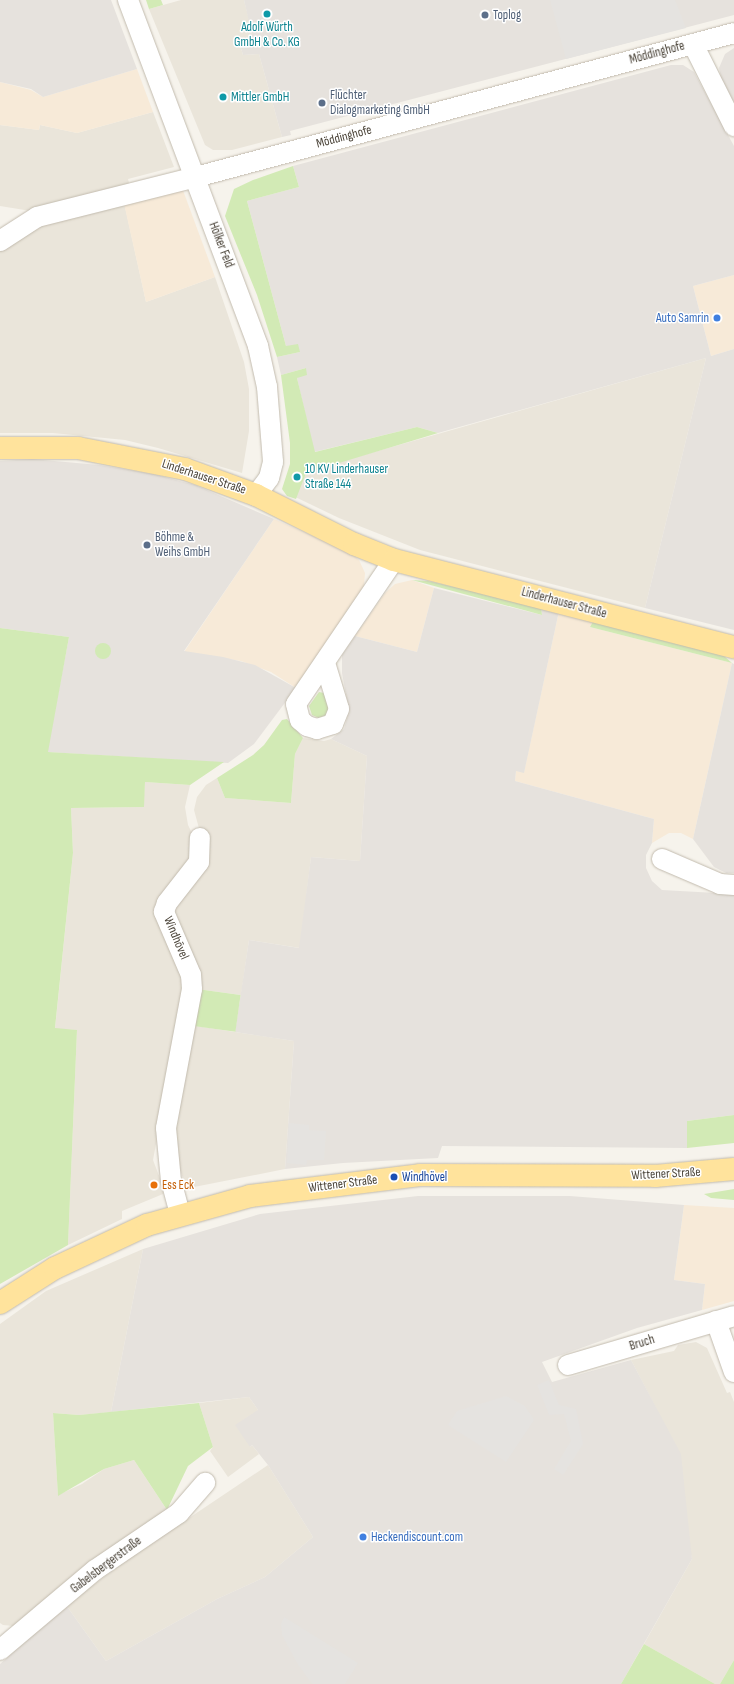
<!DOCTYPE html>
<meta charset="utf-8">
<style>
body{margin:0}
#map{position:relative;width:734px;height:1684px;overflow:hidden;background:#f6f3ec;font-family:"Sofia Sans Condensed",sans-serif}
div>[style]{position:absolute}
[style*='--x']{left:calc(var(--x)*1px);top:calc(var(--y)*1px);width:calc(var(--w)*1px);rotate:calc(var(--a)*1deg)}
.residential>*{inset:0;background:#eae5da}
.commercial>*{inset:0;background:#f7ead8}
.industrial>*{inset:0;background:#e6e2dd}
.green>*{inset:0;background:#d2eab5;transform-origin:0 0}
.round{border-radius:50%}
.parking>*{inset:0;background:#e5e3e0}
.roads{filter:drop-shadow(0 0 1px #c2bbae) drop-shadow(0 0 1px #c2bbae)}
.minor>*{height:20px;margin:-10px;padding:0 10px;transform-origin:10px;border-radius:10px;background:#fff}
.major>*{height:22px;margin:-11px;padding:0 11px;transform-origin:11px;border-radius:11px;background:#ffe39c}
.dots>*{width:11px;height:11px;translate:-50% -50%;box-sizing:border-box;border:2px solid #fff;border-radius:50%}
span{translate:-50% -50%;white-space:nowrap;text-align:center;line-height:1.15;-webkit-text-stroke:3px #fff;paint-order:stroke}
.service-label{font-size:13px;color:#4e5e75}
.left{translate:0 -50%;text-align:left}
.culture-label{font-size:13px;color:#0d838f}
.street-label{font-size:13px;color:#4b4439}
.shop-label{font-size:13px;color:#366cbe}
.right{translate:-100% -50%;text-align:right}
.transit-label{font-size:13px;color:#164399}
.food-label{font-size:13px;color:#c56008}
</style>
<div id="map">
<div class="residential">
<i style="clip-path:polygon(181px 0,244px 0,253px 35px,239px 41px,243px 55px,259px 54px,282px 137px,232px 150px,213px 150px,205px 145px,149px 9px)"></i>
<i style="clip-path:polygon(153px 112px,174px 167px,128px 179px,131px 190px,31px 211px,0 206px,0 125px,39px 130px,40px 125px,77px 133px)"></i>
<i style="clip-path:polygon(124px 202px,146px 302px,215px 277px,244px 362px,249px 389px,249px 431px,242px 473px,158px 448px,125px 440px,53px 433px,0 433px,0 248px,38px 225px)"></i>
<i style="clip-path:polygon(706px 358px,645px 608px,420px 550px,339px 518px,289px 494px,300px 473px)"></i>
<i style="clip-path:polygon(303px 738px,324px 741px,331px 739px,367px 756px,360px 861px,311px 857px,300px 948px,249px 940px,241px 995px,197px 989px,169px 912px,200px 832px,194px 810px,197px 797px,206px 785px,217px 778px,225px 798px,291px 803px,295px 754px)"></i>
<i style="clip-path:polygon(145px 782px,190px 785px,185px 807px,188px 825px,195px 839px,194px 861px,162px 900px,186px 983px,153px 1160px,164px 1189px,163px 1194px,122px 1211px,122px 1219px,68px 1245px,77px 1030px,55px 1029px,73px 853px,71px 808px,143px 807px)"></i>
<i style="clip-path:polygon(190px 1025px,294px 1041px,285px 1169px,194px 1187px,186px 1184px,183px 1179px,169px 1131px)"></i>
<i style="clip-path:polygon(143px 1249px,111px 1412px,79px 1415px,53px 1413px,58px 1495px,82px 1484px,104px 1469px,134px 1460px,167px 1510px,66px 1581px,19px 1622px,14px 1626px,3px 1625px,0 1623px,0 1324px,46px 1291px)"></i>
<i style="clip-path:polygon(696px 1342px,707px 1348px,727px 1393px,730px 1392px,734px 1402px,734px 1660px,720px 1684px,715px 1684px,644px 1644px,692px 1559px,655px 1406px,631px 1360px,674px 1351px,678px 1345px)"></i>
<i style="clip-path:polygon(249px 1397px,258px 1410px,250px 1447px,252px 1445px,259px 1454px,228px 1477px,210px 1451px,213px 1447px,199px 1403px)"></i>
<i style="clip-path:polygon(268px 1465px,313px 1537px,265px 1577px,217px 1599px,106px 1661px,66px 1605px,134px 1555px)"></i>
</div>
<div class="commercial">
<i style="clip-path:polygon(137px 69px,153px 112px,77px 133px,40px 125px,39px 130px,0 125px,0 82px,31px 90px,43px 97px)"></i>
<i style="clip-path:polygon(181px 185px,215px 277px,146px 302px,123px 199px)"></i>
<i style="clip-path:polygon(734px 275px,734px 349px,711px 356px,693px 286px)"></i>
<i style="clip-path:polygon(274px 519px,349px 552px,359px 560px,365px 573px,364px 586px,296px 688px,271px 672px,241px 661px,184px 652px)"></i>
<i style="clip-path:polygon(412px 580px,434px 588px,417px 652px,355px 636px,385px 593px,395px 584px)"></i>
<i style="clip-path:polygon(559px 611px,594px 620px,590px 627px,732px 663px,693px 839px,681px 833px,669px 833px,652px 843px,654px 819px,515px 781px,516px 771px,524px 772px)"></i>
<i style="clip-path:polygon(684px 1205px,734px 1208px,734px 1301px,702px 1310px,705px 1284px,674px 1280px)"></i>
</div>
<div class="industrial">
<i style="clip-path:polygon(0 0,111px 0,137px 69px,43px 97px,31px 89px,0 82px)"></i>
<i style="clip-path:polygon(244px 0,734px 0,734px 15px,290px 131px,291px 135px,282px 137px,259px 54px,243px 55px,239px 41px,252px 35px)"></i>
<i style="clip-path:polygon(734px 48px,734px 103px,721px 78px,719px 68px,725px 54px)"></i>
<i style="clip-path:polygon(671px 65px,683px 65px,694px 72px,734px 146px,734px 275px,693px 286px,711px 356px,734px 349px,734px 630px,645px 608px,706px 358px,438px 433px,417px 427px,314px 452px,297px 378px,306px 368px,281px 375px,277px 357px,300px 352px,286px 346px,247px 201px,299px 187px,293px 166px)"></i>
<i style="clip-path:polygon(32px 459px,99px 465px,153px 474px,195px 485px,274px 519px,184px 651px,223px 657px,255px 665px,296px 688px,254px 744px,228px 763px,47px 752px,69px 637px,0 628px,0 461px)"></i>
<i style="clip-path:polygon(434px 588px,542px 615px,541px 607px,559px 611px,524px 773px,516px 771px,515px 781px,654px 819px,652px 843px,646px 855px,646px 868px,652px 881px,662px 890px,734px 894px,734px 1115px,687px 1121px,687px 1148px,442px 1146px,438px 1158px,343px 1163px,285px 1169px,294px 1041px,235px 1032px,249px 940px,299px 948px,311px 857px,360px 861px,367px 756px,331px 739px,344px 729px,349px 711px,342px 673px,342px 655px,355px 636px,417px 652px)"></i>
<i style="clip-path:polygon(732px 663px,734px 664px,734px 873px,726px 873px,714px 867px,693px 839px)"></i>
<i style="clip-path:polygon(418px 1196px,570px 1196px,684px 1205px,674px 1280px,705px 1284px,702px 1310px,637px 1328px,542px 1362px,552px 1382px,631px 1360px,681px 1454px,692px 1559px,621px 1684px,0 1684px,0 1664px,66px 1605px,106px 1661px,217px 1599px,265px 1577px,313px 1537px,268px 1465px,252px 1445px,250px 1447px,235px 1425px,258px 1410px,249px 1397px,111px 1412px,143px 1249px,260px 1214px)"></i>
</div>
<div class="green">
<i style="clip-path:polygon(146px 0,161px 0,163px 5px,149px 9px)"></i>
<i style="clip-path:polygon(293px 166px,299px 187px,247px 201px,286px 346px,298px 344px,300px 352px,277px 357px,257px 295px,225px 216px,234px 189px,253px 180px)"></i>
<i style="clip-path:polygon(306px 368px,307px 375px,297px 378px,315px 452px,417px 427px,438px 433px,306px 473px,296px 499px,287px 496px,282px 489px,290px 464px,290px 443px,281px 375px)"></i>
<i style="clip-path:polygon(412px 580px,428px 581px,541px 607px,542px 615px)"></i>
<i style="clip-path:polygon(594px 620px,724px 656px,732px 663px,590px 627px)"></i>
<i style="clip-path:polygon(0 628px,69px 637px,48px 752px,224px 762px,190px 785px,145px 782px,144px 807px,71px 808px,73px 853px,55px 1028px,77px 1030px,68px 1245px,0 1284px)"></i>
<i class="round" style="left:95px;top:643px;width:16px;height:16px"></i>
<i style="clip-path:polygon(319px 692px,324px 693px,330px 706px,326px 715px,319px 718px,312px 715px,309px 706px)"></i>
<i style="clip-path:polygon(287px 719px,303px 738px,295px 754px,291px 803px,225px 798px,217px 778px,253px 755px,264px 745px,282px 720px)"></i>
<i style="left:197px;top:989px;width:44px;height:37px;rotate:8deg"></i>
<i style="clip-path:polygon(734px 1115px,734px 1143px,687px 1148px,687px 1121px)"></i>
<i style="clip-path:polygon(734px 1189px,734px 1200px,711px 1198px,704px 1194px)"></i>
<i style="clip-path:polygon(199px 1403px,213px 1447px,188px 1466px,167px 1510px,134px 1460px,104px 1469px,58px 1496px,53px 1413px,79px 1415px)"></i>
<i style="clip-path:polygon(644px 1644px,715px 1684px,621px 1684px)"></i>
<i style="clip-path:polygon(734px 1660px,734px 1684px,720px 1684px)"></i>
</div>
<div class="parking">
<i style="clip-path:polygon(550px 0,675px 0,686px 28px,566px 59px)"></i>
<i style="clip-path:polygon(289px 1123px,309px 1125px,309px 1130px,326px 1131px,324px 1160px,307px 1160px,306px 1165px,287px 1163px)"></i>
<i style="clip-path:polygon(549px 1380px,559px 1405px,576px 1409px,583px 1444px,563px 1475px,554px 1469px,571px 1441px,564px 1414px,549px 1415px,537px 1385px)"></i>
<i style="clip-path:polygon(506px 1396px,525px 1406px,534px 1420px,506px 1462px,448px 1425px,457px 1411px)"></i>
<i style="clip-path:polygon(284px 1617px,358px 1663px,345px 1684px,313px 1684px,310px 1681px,297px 1663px,282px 1635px,281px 1624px)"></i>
</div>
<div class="roads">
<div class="minor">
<i style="--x:128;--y:0;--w:370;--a:69.4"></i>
<i style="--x:258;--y:346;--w:42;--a:77.6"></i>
<i style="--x:267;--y:387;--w:75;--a:85.4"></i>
<i style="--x:273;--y:462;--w:16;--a:104"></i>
<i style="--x:269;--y:478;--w:21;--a:127"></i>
<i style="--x:693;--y:44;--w:92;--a:63.4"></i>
<i style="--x:0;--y:241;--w:44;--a:-33"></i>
<i style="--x:37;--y:217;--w:164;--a:-14.1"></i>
<i style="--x:196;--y:177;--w:557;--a:-14.98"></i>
<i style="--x:325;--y:663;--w:48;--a:73.1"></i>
<i style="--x:339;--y:709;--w:16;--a:112"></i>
<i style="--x:333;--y:724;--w:17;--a:163"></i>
<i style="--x:317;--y:729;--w:10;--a:-163"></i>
<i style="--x:307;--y:726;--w:9;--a:-139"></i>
<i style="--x:300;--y:720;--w:16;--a:-104"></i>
<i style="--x:296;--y:704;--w:174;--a:-55.8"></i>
<i style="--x:662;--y:859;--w:63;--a:23.3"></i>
<i style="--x:720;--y:884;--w:14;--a:4"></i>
<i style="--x:180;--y:1214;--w:34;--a:-105"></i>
<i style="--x:171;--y:1181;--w:53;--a:-95.4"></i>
<i style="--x:166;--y:1128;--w:141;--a:-79.4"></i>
<i style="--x:192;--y:989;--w:14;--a:-94"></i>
<i style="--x:191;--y:975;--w:69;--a:-113.2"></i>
<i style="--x:164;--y:912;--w:9;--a:-72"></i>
<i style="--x:167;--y:903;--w:52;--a:-52"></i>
<i style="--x:199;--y:862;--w:24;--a:-88"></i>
<i style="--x:716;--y:1321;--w:54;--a:70.6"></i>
<i style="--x:568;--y:1365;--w:173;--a:-16.4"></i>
<i style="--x:0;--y:1650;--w:124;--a:-40.1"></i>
<i style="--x:95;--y:1570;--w:102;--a:-34.2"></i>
<i style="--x:179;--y:1513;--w:40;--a:-49"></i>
</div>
<div class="major">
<i style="--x:0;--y:448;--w:78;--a:0"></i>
<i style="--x:78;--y:448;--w:109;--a:11.1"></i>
<i style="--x:185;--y:469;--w:76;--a:20.1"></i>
<i style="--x:256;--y:495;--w:110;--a:26.6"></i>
<i style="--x:354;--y:544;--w:43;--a:21.8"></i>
<i style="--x:394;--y:560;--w:351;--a:14.4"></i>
<i style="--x:0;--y:1303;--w:65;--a:-32.5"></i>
<i style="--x:55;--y:1268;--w:102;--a:-25.1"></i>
<i style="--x:147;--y:1225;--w:107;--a:-15.7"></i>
<i style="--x:250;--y:1196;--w:171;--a:-7"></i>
<i style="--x:420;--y:1175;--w:235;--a:0.2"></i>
<i style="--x:655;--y:1176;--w:79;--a:-5.1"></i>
</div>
</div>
<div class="dots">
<i style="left:267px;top:14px;background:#0f9aa8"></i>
<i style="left:485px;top:15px;background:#5c6f8a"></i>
<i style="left:223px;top:97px;background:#0f9aa8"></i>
<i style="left:322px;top:103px;background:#5c6f8a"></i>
<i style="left:717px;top:318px;background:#3f7fe0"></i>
<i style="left:297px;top:477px;background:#0f9aa8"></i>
<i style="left:147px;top:545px;background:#5c6f8a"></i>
<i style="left:394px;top:1177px;background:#1a4fb4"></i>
<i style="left:154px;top:1185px;background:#e8710a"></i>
<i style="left:363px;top:1537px;background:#3f7fe0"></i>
</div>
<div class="service-label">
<span class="left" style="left:493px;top:15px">Toplog</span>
<span class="left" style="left:330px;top:103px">Flüchter<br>Dialogmarketing GmbH</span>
<span class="left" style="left:155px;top:545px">Böhme &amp;<br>Weihs GmbH</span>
</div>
<div class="culture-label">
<span style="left:267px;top:35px">Adolf Würth<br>GmbH &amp; Co. KG</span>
<span class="left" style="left:231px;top:97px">Mittler GmbH</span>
<span class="left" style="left:305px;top:477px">10 KV Linderhauser<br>Straße 144</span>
</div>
<div class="street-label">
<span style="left:657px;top:53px;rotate:-15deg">Möddinghofe</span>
<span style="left:344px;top:137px;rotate:-15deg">Möddinghofe</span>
<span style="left:221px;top:245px;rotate:69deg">Hölker Feld</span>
<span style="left:204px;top:477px;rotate:18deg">Linderhauser Straße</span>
<span style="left:564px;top:603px;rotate:15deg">Linderhauser Straße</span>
<span style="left:176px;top:938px;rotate:67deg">Windhövel</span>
<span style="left:666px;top:1174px;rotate:-3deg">Wittener Straße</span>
<span style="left:343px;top:1184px;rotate:-7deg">Wittener Straße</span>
<span style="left:642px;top:1343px;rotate:-17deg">Bruch</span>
<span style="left:106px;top:1565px;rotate:-37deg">Gabelsbergerstraße</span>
</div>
<div class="shop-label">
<span class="right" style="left:709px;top:318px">Auto Samrin</span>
<span class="left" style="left:371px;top:1537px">Heckendiscount.com</span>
</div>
<div class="transit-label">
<span class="left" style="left:402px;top:1177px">Windhövel</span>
</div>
<div class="food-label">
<span class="left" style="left:162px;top:1185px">Ess Eck</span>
</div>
</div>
